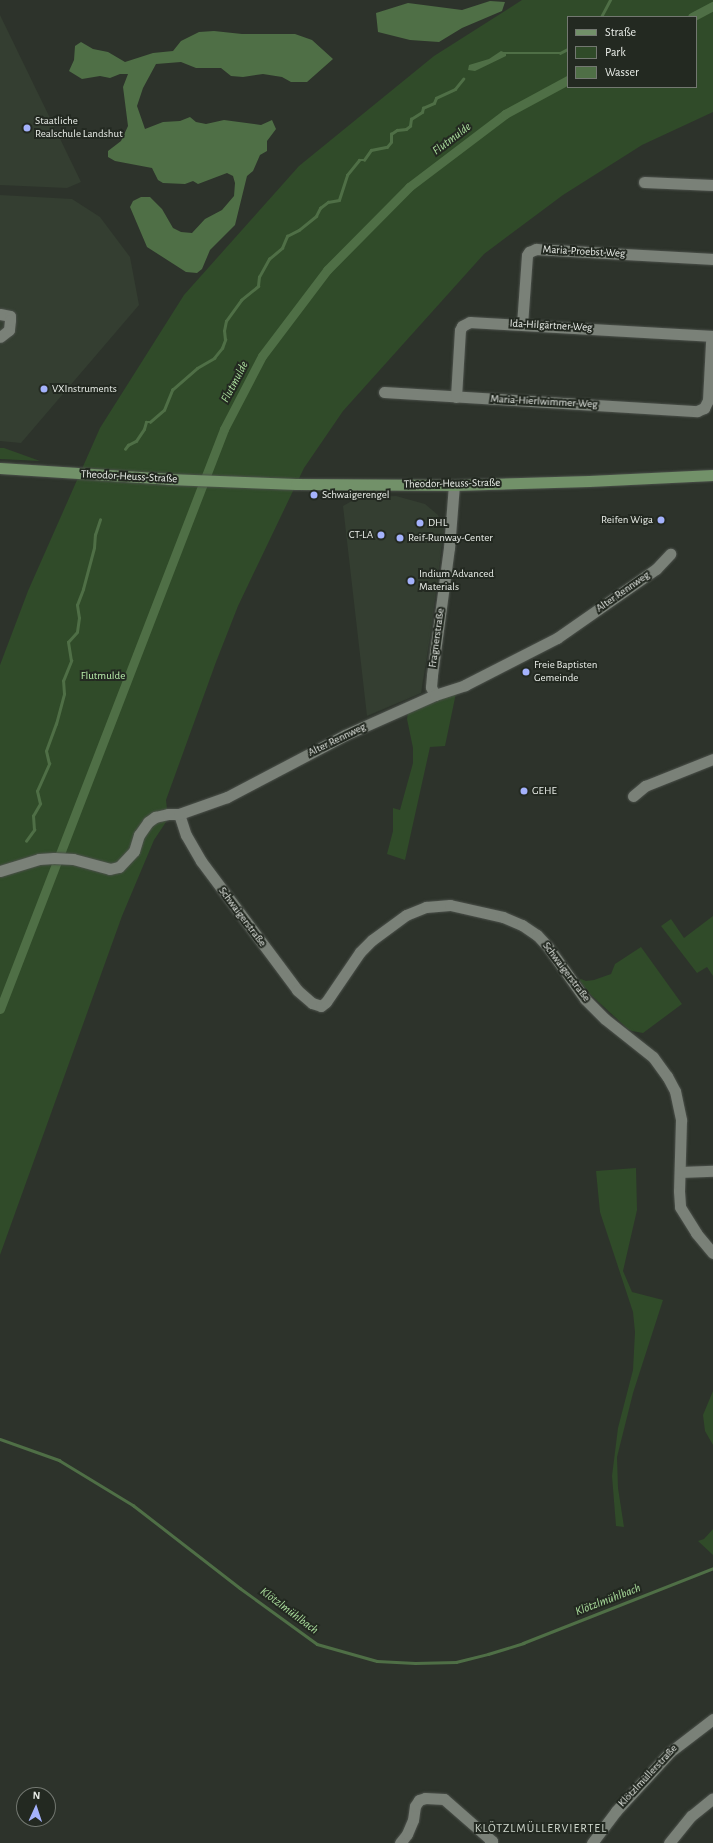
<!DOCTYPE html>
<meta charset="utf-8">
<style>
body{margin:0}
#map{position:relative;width:713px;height:1843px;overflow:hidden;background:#2d332b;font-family:"Alegreya Sans",sans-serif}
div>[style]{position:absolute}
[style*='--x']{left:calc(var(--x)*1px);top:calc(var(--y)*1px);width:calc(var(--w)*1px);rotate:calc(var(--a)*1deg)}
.built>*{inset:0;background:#343e31}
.green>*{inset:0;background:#304b29}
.water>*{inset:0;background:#4f6f46}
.stream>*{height:2.5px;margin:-1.25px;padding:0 1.25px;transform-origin:1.25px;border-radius:1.25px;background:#4f6f46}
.canal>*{height:9px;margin:-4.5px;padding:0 4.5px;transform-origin:4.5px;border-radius:4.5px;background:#4f6f46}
.roads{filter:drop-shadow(0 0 1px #4c514b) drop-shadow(0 0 1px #4c514b)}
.minor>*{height:11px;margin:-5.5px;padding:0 5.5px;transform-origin:5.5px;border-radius:5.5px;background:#7a8178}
.secondary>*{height:11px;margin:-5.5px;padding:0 5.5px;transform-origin:5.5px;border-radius:5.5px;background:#729169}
.dots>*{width:11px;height:11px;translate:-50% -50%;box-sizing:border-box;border:2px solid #232921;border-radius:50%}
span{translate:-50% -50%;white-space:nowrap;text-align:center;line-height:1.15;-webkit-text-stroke:4px #232921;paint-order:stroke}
.poi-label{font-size:11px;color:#eaeee9}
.left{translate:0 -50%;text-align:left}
.right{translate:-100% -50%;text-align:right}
.street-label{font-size:11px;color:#eaeee9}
.park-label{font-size:11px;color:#baeeac}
.water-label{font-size:12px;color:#ace09e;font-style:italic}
.neighbourhood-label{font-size:12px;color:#ced6cc;letter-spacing:1px}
.legend{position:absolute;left:567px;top:16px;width:130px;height:72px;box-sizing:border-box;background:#232921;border:1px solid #737871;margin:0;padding:5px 7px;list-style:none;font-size:12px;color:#eaeee9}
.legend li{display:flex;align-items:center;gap:8px;height:20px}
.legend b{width:20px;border:1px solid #737871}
.north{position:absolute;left:16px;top:1787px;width:40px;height:40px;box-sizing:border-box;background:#232921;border:1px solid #737871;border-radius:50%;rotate:3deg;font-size:11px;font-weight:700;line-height:16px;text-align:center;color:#eaeee9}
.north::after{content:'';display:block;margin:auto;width:14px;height:18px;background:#a4b2fc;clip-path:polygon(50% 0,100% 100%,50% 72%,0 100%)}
</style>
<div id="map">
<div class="built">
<i style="clip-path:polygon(0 15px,81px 182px,67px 188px,0 185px)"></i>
<i style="clip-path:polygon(0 195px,72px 199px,100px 217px,130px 257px,139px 305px,21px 443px,0 441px)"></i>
<i style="clip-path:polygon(396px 496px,425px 504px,438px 515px,444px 529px,431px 631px,421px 693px,367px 716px,343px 506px,357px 498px)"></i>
</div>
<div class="green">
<i style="clip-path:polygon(evenodd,522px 0,713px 0,713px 112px,642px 145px,563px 195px,484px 254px,343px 411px,304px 468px,238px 606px,216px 662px,166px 800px,168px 819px,154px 840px,122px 916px,0 1255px,0 665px,28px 591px,100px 428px,184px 295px,299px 166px,434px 56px,522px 0,568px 17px,696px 17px,696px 87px,568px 87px,568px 17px)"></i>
<i style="clip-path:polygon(0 448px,4px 448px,40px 461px,0 459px)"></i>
<i style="clip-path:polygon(456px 693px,445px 746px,430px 747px,405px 860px,387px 854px,393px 831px,393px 808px,400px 810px,413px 763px,413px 748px,407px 719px,408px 712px)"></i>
<i style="clip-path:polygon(713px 916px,713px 976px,707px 967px,697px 973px,661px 926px,671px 919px,684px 938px)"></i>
<i style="clip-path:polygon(641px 947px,682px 1004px,643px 1033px,632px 1031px,628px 1029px,591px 995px,579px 980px,581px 979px,586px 981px,594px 980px,611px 974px,615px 964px)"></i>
<i style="clip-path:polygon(636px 1168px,637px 1210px,623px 1271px,632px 1292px,663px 1300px,633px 1393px,617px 1457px,618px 1488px,624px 1527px,616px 1526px,612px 1476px,618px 1428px,633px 1370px,635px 1332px,633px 1312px,600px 1212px,596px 1171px)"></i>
<i style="clip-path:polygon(713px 1391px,713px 1445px,705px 1431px,703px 1415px)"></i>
<i style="clip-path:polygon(713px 1529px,713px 1555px,698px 1541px,704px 1539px)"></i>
</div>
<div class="water">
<i style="clip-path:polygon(490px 1px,505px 2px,502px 11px,462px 28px,439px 42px,410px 40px,378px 32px,376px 13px,408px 3px,462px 10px)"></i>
<i style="clip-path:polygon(214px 31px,242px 34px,295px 34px,312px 40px,333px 59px,307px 82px,291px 82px,282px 77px,263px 74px,243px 77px,231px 76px,221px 68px,196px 68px,181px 62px,156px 64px,143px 88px,137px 106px,145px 129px,163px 122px,180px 121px,190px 117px,196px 122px,206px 124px,224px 120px,261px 125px,272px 120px,276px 129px,267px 141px,267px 151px,260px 155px,253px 171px,247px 176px,235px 225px,210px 250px,202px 269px,197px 273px,186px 272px,147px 247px,130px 207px,133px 201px,141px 197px,150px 197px,162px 209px,173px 228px,181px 232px,192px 233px,205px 219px,222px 210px,234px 196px,235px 183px,233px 176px,227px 173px,198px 184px,193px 181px,185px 184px,163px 183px,158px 180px,152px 168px,115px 161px,108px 157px,108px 151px,121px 141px,128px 126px,123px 87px,128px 74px,120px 74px,110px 78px,100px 76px,82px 79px,69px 71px,74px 60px,75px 46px,81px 42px,93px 49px,108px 52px,125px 62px,153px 53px,173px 51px,181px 41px,199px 32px)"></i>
<i style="clip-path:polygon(501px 51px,506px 53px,506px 56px,475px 71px,468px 70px,469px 65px,489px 59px)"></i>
</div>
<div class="stream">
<i style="--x:601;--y:17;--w:19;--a:-62"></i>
<i style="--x:503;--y:53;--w:57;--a:0"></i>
<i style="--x:560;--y:53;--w:9;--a:-27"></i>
<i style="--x:125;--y:449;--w:5;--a:-53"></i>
<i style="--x:128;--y:445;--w:9;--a:-27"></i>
<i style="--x:136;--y:441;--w:14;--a:-56"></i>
<i style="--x:144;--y:429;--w:7;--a:-74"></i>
<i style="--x:146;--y:422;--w:4;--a:0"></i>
<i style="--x:150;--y:422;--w:18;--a:-41"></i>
<i style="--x:164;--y:410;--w:22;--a:-68"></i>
<i style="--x:172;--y:390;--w:33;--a:-41"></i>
<i style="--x:197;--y:368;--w:20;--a:-30"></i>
<i style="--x:214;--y:358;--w:13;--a:-51"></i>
<i style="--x:222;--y:348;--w:9;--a:-69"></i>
<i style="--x:225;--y:340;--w:9;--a:-96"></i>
<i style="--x:224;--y:331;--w:10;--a:-79"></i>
<i style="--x:226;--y:321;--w:26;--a:-54"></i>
<i style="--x:241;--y:300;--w:22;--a:-39"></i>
<i style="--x:258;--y:286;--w:9;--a:-84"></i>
<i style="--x:259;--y:277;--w:21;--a:-61"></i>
<i style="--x:269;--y:259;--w:17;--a:-40"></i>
<i style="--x:282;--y:248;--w:13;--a:-67"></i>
<i style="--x:287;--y:236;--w:13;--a:-27"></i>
<i style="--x:299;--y:230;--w:22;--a:-39"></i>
<i style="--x:316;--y:216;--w:9;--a:-63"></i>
<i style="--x:320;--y:208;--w:10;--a:-37"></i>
<i style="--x:328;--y:202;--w:11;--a:-10"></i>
<i style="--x:339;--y:200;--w:26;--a:-72"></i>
<i style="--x:347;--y:175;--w:19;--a:-51"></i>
<i style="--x:359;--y:160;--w:5;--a:0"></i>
<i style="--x:364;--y:160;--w:12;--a:-55"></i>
<i style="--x:371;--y:150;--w:16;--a:-11"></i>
<i style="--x:387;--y:147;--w:6;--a:-51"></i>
<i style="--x:391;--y:142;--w:8;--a:-90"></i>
<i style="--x:391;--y:134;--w:7;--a:-34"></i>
<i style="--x:397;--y:130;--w:9;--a:-6"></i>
<i style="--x:406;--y:129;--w:5;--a:-37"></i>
<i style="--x:410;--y:126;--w:7;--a:-82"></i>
<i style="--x:411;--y:119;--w:13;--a:-32"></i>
<i style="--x:422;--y:112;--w:4;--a:-76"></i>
<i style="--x:423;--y:108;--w:12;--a:-24"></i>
<i style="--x:434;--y:103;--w:5;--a:-68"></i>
<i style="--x:436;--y:98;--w:21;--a:-25"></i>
<i style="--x:455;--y:89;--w:13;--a:-51"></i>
<i style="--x:26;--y:841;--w:14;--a:-54"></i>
<i style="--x:34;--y:830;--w:14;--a:-94"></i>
<i style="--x:33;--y:816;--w:14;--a:-60"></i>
<i style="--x:40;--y:804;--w:13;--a:-103"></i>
<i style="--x:37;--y:791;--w:30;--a:-66"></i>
<i style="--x:49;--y:764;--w:13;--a:-103"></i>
<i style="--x:46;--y:751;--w:29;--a:-70"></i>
<i style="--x:56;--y:724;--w:31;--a:-75"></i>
<i style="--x:64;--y:694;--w:13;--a:-94"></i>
<i style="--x:63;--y:681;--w:22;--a:-68"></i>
<i style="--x:71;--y:661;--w:19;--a:-99"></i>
<i style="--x:68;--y:642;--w:13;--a:-48"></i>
<i style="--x:77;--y:632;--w:14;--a:-82"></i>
<i style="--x:79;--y:618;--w:13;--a:-99"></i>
<i style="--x:77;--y:605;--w:17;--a:-69"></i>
<i style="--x:83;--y:589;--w:42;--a:-75"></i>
<i style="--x:94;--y:548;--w:13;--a:-86"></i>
<i style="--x:95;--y:535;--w:16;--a:-72"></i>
<i style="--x:0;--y:1439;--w:63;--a:19.6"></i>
<i style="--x:59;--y:1460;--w:87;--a:31.3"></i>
<i style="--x:133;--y:1505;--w:135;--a:37.8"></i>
<i style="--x:240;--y:1588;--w:95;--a:36"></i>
<i style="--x:317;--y:1644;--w:62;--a:15.8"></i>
<i style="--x:377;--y:1661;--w:38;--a:3"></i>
<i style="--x:415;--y:1663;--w:41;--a:-1.4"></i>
<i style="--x:456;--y:1662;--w:33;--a:-14"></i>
<i style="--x:488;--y:1654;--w:37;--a:-17"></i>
<i style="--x:523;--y:1643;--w:204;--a:-21.5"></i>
</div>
<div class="canal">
<i style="--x:692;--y:17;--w:24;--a:-28"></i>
<i style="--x:0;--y:1009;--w:622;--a:-68.88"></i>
<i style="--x:224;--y:429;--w:82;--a:-62.5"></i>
<i style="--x:262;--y:356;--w:108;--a:-52.9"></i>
<i style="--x:327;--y:270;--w:117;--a:-45.3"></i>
<i style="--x:409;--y:187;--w:121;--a:-37.2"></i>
<i style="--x:505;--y:114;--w:72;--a:-28.4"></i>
</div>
<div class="roads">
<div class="minor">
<i style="--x:644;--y:182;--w:69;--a:2.5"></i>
<i style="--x:0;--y:314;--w:10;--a:11"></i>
<i style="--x:10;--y:316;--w:4;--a:90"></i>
<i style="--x:10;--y:320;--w:10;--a:96"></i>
<i style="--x:9;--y:330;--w:11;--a:142"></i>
<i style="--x:522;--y:325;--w:70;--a:-85.9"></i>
<i style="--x:527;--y:255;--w:4;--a:-56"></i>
<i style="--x:529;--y:252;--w:8;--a:-23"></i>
<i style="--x:536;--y:249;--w:177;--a:3.2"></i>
<i style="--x:384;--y:392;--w:314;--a:3.5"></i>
<i style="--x:697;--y:411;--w:8;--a:-23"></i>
<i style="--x:704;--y:408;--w:9;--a:-63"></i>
<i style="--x:708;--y:400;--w:57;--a:-87"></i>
<i style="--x:711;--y:343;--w:6;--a:-72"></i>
<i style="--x:456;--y:397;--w:67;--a:-86.6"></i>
<i style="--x:460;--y:330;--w:4;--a:-63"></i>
<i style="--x:462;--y:326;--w:9;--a:-27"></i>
<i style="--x:470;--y:322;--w:243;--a:3.3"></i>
<i style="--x:435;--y:695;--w:9;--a:-117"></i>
<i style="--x:431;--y:687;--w:12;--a:-85"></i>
<i style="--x:432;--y:675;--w:128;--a:-82.4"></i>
<i style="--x:449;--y:548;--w:63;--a:-85.5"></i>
<i style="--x:633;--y:796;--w:16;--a:-40"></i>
<i style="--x:645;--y:786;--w:73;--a:-21.7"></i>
<i style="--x:179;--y:814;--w:22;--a:72"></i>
<i style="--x:186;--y:835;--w:30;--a:60"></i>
<i style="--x:201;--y:861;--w:161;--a:53.3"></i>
<i style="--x:297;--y:990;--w:20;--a:41"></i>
<i style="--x:312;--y:1003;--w:9;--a:18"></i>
<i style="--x:321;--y:1006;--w:6;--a:-39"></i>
<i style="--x:326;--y:1002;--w:60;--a:-55.8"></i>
<i style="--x:360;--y:952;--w:17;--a:-45"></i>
<i style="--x:372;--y:940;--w:42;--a:-36.3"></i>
<i style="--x:406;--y:915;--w:22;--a:-22"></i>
<i style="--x:426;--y:907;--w:24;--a:-5"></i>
<i style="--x:450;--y:905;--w:54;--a:12.8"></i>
<i style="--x:503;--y:917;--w:21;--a:23"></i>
<i style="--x:522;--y:925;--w:18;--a:34"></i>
<i style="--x:537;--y:935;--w:16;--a:47"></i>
<i style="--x:548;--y:947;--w:64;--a:54.6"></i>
<i style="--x:585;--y:999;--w:28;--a:45"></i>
<i style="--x:605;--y:1019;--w:61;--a:38.4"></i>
<i style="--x:653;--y:1057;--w:24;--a:54"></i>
<i style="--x:667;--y:1076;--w:17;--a:62"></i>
<i style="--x:675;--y:1091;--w:30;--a:78"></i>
<i style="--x:681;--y:1120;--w:71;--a:91.6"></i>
<i style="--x:679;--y:1191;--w:16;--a:86"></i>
<i style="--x:680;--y:1207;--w:31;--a:58"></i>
<i style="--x:696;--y:1233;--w:26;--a:50"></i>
<i style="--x:0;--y:871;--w:41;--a:-17.1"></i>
<i style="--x:39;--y:859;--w:15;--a:-4"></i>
<i style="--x:54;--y:858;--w:19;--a:3"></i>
<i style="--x:73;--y:859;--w:38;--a:15"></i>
<i style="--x:110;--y:869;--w:9;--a:-13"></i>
<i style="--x:119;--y:867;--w:22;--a:-47"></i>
<i style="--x:134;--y:851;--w:17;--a:-73"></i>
<i style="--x:139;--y:835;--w:16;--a:-55"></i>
<i style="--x:148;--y:822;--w:9;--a:-36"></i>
<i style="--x:155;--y:817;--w:13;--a:-13"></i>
<i style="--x:168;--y:814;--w:11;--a:0"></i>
<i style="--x:179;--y:814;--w:51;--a:-19.5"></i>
<i style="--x:227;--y:797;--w:133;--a:-27.7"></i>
<i style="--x:345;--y:735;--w:98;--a:-24"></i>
<i style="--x:435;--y:695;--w:32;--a:-18"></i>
<i style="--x:465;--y:685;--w:103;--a:-27.1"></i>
<i style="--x:557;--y:638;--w:121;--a:-34.9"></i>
<i style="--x:656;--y:569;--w:21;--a:-47"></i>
<i style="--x:680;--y:1172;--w:33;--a:-2"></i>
<i style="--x:400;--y:1843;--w:11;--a:-52"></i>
<i style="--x:407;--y:1834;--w:15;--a:-67"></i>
<i style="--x:413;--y:1820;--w:14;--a:-82"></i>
<i style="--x:415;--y:1806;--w:7;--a:-56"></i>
<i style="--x:419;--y:1800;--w:6;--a:-18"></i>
<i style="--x:425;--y:1798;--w:19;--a:3"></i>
<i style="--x:444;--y:1799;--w:64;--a:41.2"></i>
<i style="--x:492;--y:1841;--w:3;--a:135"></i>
<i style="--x:592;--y:1843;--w:40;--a:-53"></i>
<i style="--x:616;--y:1811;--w:80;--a:-47.5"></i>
<i style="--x:670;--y:1752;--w:54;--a:-37.5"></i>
<i style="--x:669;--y:1843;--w:35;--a:-51"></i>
<i style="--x:691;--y:1816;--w:28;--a:-39"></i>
</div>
<div class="secondary">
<i style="--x:0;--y:468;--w:168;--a:3.7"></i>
<i style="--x:168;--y:479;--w:128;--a:2.2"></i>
<i style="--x:296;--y:484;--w:158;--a:0.4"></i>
<i style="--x:454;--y:485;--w:135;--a:-1.7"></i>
<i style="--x:589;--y:481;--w:124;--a:-2.8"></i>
</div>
</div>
<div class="dots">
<i style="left:27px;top:128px;background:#a4b2fc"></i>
<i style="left:44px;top:389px;background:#a4b2fc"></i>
<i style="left:314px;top:495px;background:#a4b2fc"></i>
<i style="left:661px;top:520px;background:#a4b2fc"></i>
<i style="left:420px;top:523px;background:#a4b2fc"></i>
<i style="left:381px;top:535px;background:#a4b2fc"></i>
<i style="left:400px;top:538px;background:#a4b2fc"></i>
<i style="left:411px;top:581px;background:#a4b2fc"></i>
<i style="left:526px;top:672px;background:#a4b2fc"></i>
<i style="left:524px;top:791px;background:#a4b2fc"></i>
</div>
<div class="poi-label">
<span class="left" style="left:35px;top:128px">Staatliche<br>Realschule Landshut</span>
<span class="left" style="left:52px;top:389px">VXInstruments</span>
<span class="left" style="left:322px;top:495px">Schwaigerengel</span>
<span class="right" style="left:653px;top:520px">Reifen Wiga</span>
<span class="left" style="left:428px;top:523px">DHL</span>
<span class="right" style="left:373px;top:535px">CT-LA</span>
<span class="left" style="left:408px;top:538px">Reif-Runway-Center</span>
<span class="left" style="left:419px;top:581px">Indium Advanced<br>Materials</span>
<span class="left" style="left:534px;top:672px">Freie Baptisten<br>Gemeinde</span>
<span class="left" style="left:532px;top:791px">GEHE</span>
</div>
<div class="street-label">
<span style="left:584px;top:252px;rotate:3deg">Maria-Proebst-Weg</span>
<span style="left:551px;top:326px;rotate:3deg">Ida-Hilgärtner-Weg</span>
<span style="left:544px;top:402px;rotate:3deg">Maria-Hierlwimmer-Weg</span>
<span style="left:129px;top:477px;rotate:3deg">Theodor-Heuss-Straße</span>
<span style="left:452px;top:484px;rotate:-1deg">Theodor-Heuss-Straße</span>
<span style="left:623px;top:592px;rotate:-35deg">Alter Rennweg</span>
<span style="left:437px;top:638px;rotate:-82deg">Fragnerstraße</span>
<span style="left:337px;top:740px;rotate:-26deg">Alter Rennweg</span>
<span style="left:242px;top:917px;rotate:53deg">Schwaigerstraße</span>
<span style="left:566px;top:972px;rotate:53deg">Schwaigerstraße</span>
<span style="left:648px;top:1776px;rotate:-47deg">Klötzlmüllerstraße</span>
</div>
<div class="park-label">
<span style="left:103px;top:676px">Flutmulde</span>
</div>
<div class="water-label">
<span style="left:452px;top:139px;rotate:-37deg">Flutmulde</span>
<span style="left:235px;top:382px;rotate:-62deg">Flutmulde</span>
<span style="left:608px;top:1600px;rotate:-21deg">Klötzlmühlbach</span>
<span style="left:289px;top:1611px;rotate:37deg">Klötzlmühlbach</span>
</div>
<div class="neighbourhood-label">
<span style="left:541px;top:1829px">KLÖTZLMÜLLERVIERTEL</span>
</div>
<ul class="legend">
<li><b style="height:5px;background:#729169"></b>Straße</li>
<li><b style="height:11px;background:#304b29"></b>Park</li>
<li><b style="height:11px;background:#4f6f46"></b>Wasser</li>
</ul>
<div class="north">N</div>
</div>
